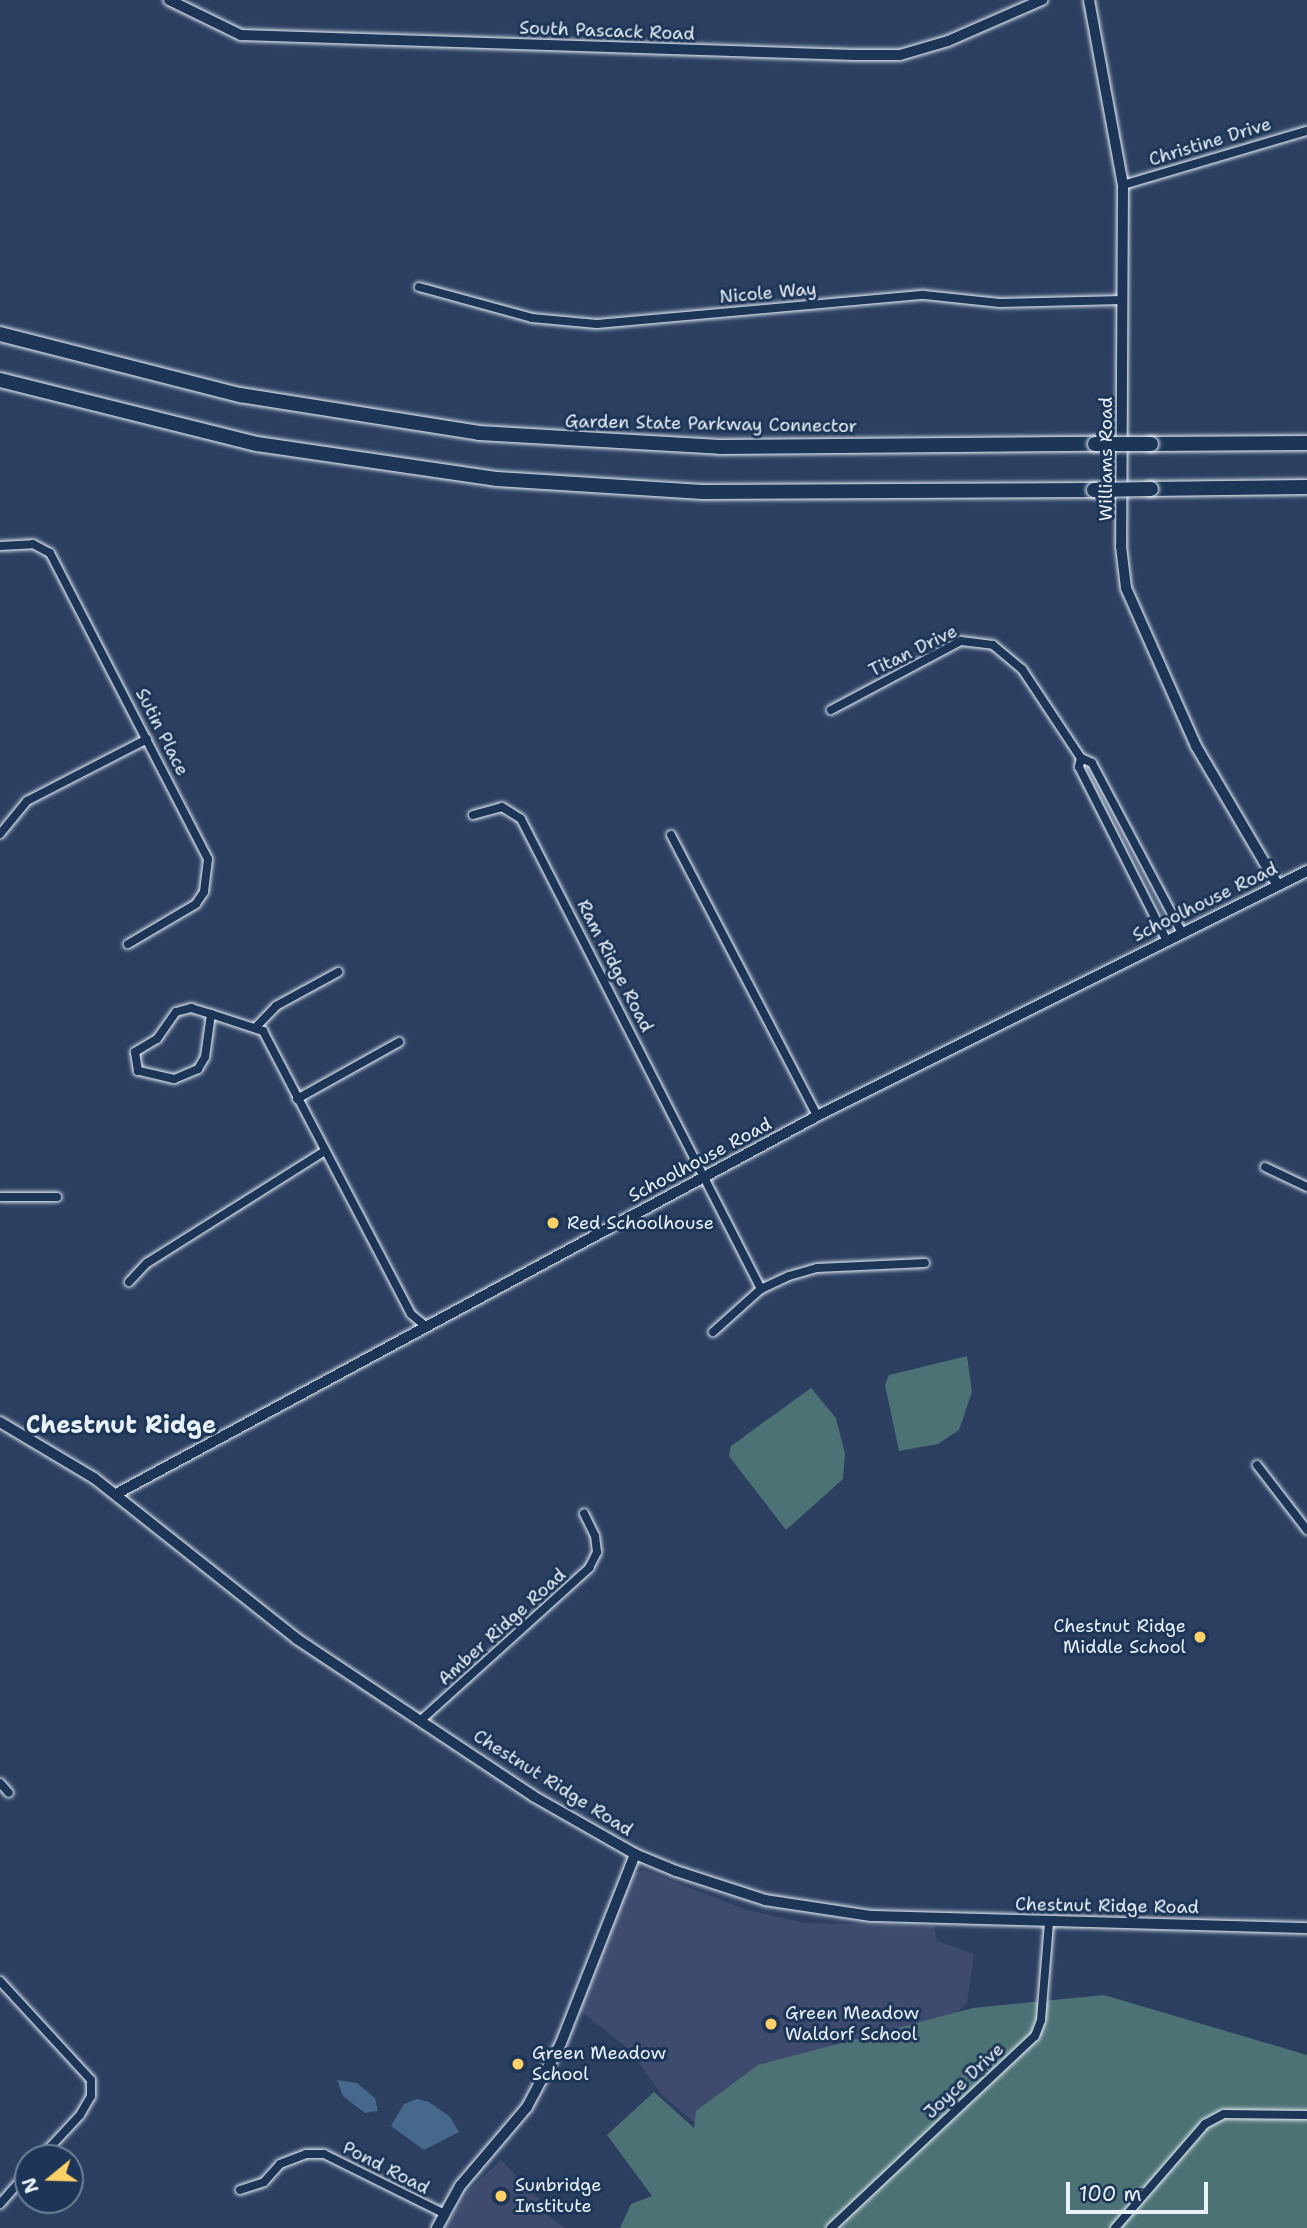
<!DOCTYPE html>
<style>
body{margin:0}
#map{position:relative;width:1307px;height:2228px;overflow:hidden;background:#2c3f61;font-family:"Shantell Sans",sans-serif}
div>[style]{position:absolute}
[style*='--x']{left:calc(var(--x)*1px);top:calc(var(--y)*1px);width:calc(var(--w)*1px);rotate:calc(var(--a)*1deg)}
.built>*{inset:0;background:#3e4b6e}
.green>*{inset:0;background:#4c7275}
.water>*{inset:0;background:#45688c}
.roads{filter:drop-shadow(0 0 2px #e8f1f8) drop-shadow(0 0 2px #e8f1f8)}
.minor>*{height:8px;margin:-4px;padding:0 4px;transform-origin:4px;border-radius:4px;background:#1d3557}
.tertiary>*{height:10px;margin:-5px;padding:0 5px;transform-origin:5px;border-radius:5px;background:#1d3557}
.secondary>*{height:10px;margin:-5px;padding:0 5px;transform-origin:5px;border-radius:5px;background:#1d3557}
.motorway>*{height:14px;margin:-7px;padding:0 7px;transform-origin:7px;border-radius:7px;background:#1d3557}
.bridges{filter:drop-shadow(0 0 2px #e8f1f8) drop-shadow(0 0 2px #e8f1f8)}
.motorway-bridge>*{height:14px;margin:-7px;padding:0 7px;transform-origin:7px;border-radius:7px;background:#1d3557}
.dots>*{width:19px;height:19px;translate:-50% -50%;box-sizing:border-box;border:4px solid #1d3557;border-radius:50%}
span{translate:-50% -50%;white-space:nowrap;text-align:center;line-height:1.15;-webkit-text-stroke:6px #1d3557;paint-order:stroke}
.street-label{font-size:18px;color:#e8f1f8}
.poi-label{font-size:18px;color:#e8f1f8}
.left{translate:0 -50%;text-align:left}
.right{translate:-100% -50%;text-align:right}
.district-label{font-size:24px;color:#e8f1f8;font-weight:700}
.north{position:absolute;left:14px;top:2144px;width:70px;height:70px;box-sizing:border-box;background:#1d3557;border:2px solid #6e8097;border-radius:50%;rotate:251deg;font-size:19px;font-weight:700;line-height:28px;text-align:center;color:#e8f1f8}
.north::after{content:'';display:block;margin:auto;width:24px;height:32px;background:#ffd166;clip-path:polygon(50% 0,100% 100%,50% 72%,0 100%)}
.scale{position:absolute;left:1066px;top:2182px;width:142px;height:32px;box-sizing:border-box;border:4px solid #e8f1f8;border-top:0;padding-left:9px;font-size:21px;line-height:24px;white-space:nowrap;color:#e8f1f8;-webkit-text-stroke:5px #1d3557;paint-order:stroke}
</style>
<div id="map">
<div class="built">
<i style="clip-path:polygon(644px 1870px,747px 1910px,805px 1923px,934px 1926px,937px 1941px,974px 1954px,967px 2003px,903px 2065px,839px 2039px,787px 2088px,733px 2155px,662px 2095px,629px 2049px,579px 2010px,634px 1873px)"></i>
<i style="clip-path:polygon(501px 2160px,541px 2201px,544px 2213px,565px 2228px,444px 2228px,469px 2190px)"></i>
</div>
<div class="green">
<i style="clip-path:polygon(967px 1356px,972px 1392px,959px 1430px,938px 1444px,899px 1451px,885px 1385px,889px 1375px)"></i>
<i style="clip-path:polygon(811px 1388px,836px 1418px,845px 1454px,843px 1479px,786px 1530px,729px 1456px,731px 1446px)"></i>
<i style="clip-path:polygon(1104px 1995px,1307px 2055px,1307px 2228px,620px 2228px,631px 2204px,652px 2196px,607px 2135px,654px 2092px,694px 2128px,696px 2111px,758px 2065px,973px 2008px)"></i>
</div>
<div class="water">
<i style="clip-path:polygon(337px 2080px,357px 2083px,375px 2098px,378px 2111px,365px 2113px,343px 2096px)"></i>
<i style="clip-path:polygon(417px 2099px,429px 2102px,450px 2117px,459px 2132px,424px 2150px,391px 2126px,404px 2104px)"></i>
</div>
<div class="roads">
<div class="minor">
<i style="--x:1123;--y:185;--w:192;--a:-16.4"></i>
<i style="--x:419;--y:287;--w:117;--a:15.3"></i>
<i style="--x:532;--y:318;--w:65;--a:5.3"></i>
<i style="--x:597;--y:324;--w:328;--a:-5.1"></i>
<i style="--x:924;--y:295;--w:76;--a:6"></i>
<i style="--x:1000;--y:303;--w:123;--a:-1.4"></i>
<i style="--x:0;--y:546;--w:33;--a:-3"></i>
<i style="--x:33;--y:544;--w:19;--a:28"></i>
<i style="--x:50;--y:553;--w:344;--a:62.7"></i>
<i style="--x:208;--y:859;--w:33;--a:97"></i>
<i style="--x:204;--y:892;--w:14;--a:124"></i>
<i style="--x:196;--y:904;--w:79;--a:149.5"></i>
<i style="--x:831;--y:710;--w:147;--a:-28"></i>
<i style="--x:961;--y:641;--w:32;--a:7"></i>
<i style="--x:993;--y:645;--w:38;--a:40"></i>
<i style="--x:1022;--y:669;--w:107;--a:56.5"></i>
<i style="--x:1081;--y:758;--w:12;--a:24"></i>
<i style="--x:1092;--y:763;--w:190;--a:62.1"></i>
<i style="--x:1081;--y:758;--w:9;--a:103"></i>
<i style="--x:1079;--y:767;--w:193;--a:63.2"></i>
<i style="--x:473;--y:815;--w:30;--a:-15"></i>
<i style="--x:502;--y:807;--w:22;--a:32"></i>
<i style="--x:521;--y:819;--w:528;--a:62.95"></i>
<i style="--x:0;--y:834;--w:43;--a:-50.7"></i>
<i style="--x:27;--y:801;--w:135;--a:-27.3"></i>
<i style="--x:671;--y:835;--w:317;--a:62.5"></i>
<i style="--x:191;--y:1008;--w:21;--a:17"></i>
<i style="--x:211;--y:1014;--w:43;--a:97.9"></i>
<i style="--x:205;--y:1057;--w:14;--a:120"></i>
<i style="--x:198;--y:1069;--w:26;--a:157"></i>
<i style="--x:174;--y:1079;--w:37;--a:-167"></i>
<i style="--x:138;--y:1071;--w:19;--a:-99"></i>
<i style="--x:135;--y:1052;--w:26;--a:-31"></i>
<i style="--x:157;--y:1039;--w:33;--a:-55"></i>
<i style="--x:176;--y:1012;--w:16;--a:-15"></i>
<i style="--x:211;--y:1014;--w:55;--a:18.1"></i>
<i style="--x:263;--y:1031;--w:319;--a:62.4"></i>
<i style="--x:411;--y:1314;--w:17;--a:40"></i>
<i style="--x:256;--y:1027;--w:29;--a:-46"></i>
<i style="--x:276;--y:1006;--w:71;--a:-28.7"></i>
<i style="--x:297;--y:1099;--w:117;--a:-29.2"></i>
<i style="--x:1265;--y:1167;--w:47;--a:25.5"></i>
<i style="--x:0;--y:1197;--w:57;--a:0"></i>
<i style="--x:129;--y:1282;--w:26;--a:-47"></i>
<i style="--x:147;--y:1263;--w:208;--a:-32.2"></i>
<i style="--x:713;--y:1332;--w:64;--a:-41.9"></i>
<i style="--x:761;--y:1289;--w:31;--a:-25"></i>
<i style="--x:789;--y:1276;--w:29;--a:-16"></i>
<i style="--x:817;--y:1268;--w:108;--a:-2.7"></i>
<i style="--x:1257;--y:1465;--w:82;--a:52.4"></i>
<i style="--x:421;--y:1720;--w:227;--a:-42.1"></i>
<i style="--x:589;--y:1568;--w:18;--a:-63"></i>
<i style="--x:597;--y:1552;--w:16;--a:-97"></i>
<i style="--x:595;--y:1536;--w:25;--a:-116"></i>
<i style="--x:0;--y:1783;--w:13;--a:48"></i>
<i style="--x:0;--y:1981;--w:134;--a:47.4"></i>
<i style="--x:91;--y:2080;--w:16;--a:90"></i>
<i style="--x:91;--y:2096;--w:22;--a:120"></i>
<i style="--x:80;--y:2115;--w:59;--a:132.9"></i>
<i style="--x:240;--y:2190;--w:25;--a:-18"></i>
<i style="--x:264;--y:2182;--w:24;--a:-48"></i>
<i style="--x:280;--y:2164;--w:28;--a:-21"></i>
<i style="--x:306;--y:2154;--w:18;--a:0"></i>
<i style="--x:324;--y:2154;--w:135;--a:26.4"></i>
<i style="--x:0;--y:2204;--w:43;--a:-48.8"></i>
<i style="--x:831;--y:2228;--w:280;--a:-43.3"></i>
<i style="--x:1035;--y:2036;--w:17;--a:-69"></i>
<i style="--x:1041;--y:2020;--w:97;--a:-85.3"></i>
<i style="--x:1115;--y:2228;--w:138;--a:-49.1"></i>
<i style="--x:1205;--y:2124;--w:21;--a:-28"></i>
<i style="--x:1224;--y:2114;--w:83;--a:0.7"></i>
</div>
<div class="tertiary">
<i style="--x:169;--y:0;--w:80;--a:25.9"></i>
<i style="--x:241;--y:35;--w:614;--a:1.87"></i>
<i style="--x:855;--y:55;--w:45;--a:0"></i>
<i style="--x:900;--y:55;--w:50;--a:-16.3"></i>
<i style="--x:948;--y:41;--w:103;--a:-23.6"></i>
<i style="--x:1089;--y:0;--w:188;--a:79.6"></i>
<i style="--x:1123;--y:185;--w:361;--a:90.3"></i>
<i style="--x:1121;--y:546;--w:42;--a:83.2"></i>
<i style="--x:1126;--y:588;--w:173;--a:66.1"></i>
<i style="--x:1196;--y:746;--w:160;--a:59.6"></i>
<i style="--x:116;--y:1494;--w:796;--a:-28.33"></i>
<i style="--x:817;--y:1116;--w:548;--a:-26.57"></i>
<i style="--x:437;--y:2228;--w:48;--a:-61.3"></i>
<i style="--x:460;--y:2186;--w:104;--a:-49.7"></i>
<i style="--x:527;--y:2107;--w:72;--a:-62"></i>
<i style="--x:561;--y:2043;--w:203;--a:-68.6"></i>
</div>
<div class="secondary">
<i style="--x:0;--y:1422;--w:109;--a:30.8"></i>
<i style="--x:94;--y:1478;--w:259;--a:38.4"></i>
<i style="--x:297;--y:1639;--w:283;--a:33.6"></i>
<i style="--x:533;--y:1796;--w:117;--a:29.6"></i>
<i style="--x:635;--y:1854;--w:44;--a:22.5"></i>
<i style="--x:676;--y:1871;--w:94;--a:18"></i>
<i style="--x:765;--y:1900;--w:107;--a:8.6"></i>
<i style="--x:871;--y:1916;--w:436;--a:1.6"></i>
</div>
<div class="motorway">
<i style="--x:0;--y:334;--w:248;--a:14.3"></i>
<i style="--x:240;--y:395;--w:242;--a:9"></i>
<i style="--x:479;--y:433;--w:241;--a:3.3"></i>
<i style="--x:720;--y:447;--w:375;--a:-0.5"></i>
<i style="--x:0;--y:380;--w:265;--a:14"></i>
<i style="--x:257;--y:444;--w:243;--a:8.3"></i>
<i style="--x:497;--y:479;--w:206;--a:3.6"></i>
<i style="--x:703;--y:492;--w:391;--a:-0.3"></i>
<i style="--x:1151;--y:444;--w:156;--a:-0.4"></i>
<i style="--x:1151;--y:489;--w:156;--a:-0.7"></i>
</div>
</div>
<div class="bridges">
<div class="motorway-bridge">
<i style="--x:1095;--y:444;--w:56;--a:0"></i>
<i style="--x:1094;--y:490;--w:57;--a:-1"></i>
</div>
</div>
<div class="dots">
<i style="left:553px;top:1223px;background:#ffd166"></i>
<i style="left:1200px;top:1637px;background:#ffd166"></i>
<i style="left:771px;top:2024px;background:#ffd166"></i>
<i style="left:518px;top:2064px;background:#ffd166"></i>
<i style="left:501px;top:2196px;background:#ffd166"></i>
</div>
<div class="street-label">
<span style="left:607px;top:31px;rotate:2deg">South Pascack Road</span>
<span style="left:1210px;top:142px;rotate:-17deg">Christine Drive</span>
<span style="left:768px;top:293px;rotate:-5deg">Nicole Way</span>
<span style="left:711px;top:424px;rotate:1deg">Garden State Parkway Connector</span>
<span style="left:1106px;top:459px;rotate:-90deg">Williams Road</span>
<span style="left:913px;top:651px;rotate:-26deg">Titan Drive</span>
<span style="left:162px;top:732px;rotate:63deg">Sutin Place</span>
<span style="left:1205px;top:902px;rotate:-26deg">Schoolhouse Road</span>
<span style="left:615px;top:966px;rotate:63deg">Ram Ridge Road</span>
<span style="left:700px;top:1160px;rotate:-28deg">Schoolhouse Road</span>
<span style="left:502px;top:1627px;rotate:-42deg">Amber Ridge Road</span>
<span style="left:553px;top:1783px;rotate:32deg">Chestnut Ridge Road</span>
<span style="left:1107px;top:1906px;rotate:1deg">Chestnut Ridge Road</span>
<span style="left:964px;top:2081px;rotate:-43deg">Joyce Drive</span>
<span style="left:386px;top:2168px;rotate:27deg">Pond Road</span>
</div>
<div class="poi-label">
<span class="left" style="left:567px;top:1223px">Red Schoolhouse</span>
<span class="right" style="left:1186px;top:1637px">Chestnut Ridge<br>Middle School</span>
<span class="left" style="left:785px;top:2024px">Green Meadow<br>Waldorf School</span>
<span class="left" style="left:532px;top:2064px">Green Meadow<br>School</span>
<span class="left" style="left:515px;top:2196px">Sunbridge<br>Institute</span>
</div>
<div class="district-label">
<span style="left:121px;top:1426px">Chestnut Ridge</span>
</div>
<div class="north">N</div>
<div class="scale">100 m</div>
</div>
